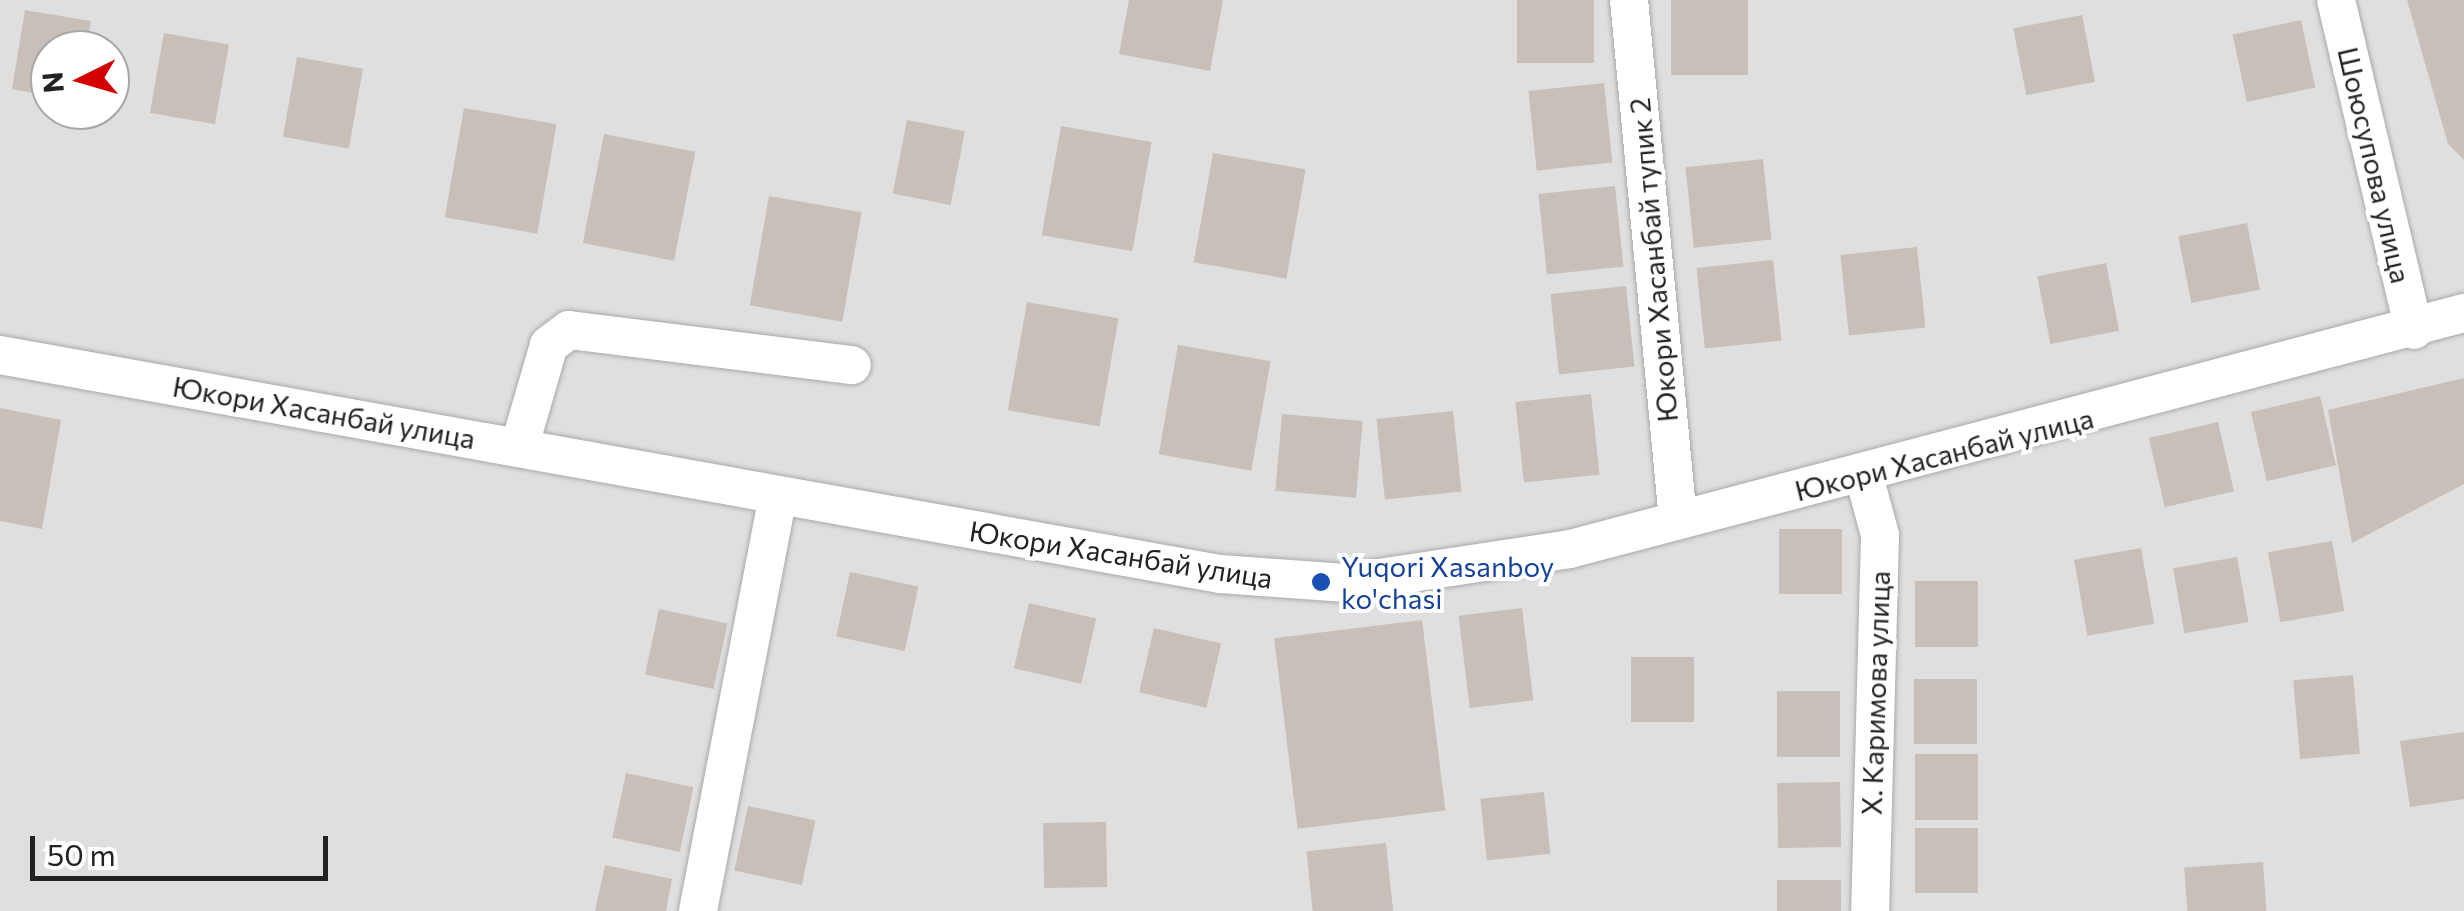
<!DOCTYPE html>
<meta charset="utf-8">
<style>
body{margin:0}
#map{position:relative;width:2464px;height:911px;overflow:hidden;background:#f2efe9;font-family:Commissioner,sans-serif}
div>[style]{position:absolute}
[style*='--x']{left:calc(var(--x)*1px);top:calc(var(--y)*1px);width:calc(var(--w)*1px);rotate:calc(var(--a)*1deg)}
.residential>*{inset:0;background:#e0dfdf}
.building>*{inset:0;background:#c7bfb8;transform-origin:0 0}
.roads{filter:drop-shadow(0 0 2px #a9a9a9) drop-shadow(0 0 2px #a9a9a9)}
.minor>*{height:38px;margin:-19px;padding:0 19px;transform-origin:19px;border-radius:19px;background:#fff}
.dots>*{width:28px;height:28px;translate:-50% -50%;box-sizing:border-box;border:5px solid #fff;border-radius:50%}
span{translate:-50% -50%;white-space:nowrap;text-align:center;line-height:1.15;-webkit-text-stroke:8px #fff;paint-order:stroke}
.street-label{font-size:28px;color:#222}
.transit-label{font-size:28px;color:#164399}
.left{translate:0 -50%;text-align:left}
.north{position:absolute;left:30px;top:30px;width:100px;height:100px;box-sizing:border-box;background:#fff;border:2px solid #a7a7a7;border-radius:50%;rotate:265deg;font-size:28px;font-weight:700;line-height:40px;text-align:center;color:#222}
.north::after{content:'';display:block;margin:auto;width:35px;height:45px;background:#d40000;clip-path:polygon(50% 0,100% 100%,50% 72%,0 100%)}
.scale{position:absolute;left:30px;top:836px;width:298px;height:45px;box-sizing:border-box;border:5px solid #222;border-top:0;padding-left:12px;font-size:30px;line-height:35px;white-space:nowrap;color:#222;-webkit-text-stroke:8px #fff;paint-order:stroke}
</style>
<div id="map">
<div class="residential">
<i style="clip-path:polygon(evenodd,0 0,2464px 0,2464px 911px,0 911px,0 0,50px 50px,110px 50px,110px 110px,50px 110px,50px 50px)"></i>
</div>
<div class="building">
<i style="clip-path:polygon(1129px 0,1223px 0,1210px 71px,1119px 54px)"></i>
<i style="left:1517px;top:0;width:77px;height:63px"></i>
<i style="left:1671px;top:0;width:77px;height:75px"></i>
<i style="clip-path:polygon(2407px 0,2464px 0,2464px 160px,2448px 144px)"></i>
<i style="clip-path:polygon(25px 10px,91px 21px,86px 50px,50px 50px,50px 96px,12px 89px)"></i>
<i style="left:2082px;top:15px;width:68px;height:70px;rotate:79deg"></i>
<i style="left:2301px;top:20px;width:69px;height:70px;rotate:78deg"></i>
<i style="left:164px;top:33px;width:66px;height:81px;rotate:10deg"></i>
<i style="left:297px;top:57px;width:67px;height:81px;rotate:10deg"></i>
<i style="left:1604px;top:83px;width:80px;height:76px;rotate:84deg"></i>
<i style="left:464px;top:108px;width:94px;height:111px;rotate:10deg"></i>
<i style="left:907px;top:120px;width:59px;height:75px;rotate:11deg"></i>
<i style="left:1061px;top:126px;width:92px;height:111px;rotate:10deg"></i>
<i style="left:604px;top:134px;width:93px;height:111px;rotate:11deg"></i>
<i style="left:1213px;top:153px;width:94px;height:111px;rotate:10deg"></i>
<i style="left:1763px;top:159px;width:81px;height:78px;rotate:84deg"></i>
<i style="left:1615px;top:186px;width:81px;height:77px;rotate:84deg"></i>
<i style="left:769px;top:196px;width:94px;height:111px;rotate:10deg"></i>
<i style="left:2247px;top:223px;width:68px;height:70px;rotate:79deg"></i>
<i style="left:1917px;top:247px;width:81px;height:77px;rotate:84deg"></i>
<i style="left:1773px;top:260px;width:81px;height:77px;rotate:84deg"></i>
<i style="left:2106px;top:263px;width:69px;height:70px;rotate:79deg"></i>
<i style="left:1626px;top:286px;width:81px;height:76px;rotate:84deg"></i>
<i style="left:1027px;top:302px;width:93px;height:110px;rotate:10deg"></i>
<i style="left:1178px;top:345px;width:94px;height:111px;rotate:10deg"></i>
<i style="clip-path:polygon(2464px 378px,2464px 484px,2352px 543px,2328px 410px)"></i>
<i style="left:1591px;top:394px;width:81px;height:76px;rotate:84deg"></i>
<i style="left:2320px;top:396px;width:71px;height:71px;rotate:77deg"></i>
<i style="clip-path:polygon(0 408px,61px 420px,42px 529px,0 521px)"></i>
<i style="left:1453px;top:411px;width:81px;height:77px;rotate:84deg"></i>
<i style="left:1282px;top:414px;width:81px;height:77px;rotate:5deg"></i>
<i style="left:2218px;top:422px;width:71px;height:71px;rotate:77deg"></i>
<i style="left:1779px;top:529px;width:63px;height:65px"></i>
<i style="left:2332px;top:541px;width:71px;height:65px;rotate:80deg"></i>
<i style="left:2141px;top:548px;width:77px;height:68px;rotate:80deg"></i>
<i style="left:2237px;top:557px;width:66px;height:65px;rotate:80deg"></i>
<i style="left:850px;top:572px;width:70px;height:66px;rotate:12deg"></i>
<i style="left:1978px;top:581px;width:66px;height:63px;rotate:90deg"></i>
<i style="left:1029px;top:603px;width:69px;height:67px;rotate:13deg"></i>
<i style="left:1522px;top:608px;width:93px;height:64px;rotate:83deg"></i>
<i style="left:659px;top:609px;width:70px;height:67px;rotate:12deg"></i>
<i style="left:1422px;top:620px;width:192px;height:149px;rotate:83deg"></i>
<i style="left:1154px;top:628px;width:69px;height:66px;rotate:13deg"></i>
<i style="left:1694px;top:657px;width:65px;height:63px;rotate:90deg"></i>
<i style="left:2353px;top:675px;width:79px;height:60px;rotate:85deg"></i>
<i style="left:1914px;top:679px;width:63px;height:65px"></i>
<i style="left:1777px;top:691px;width:63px;height:66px"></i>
<i style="clip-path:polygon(2464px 732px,2464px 799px,2410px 807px,2400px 741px)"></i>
<i style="left:1978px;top:754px;width:66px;height:63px;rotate:90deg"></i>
<i style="left:626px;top:773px;width:69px;height:66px;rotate:12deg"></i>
<i style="left:1840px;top:782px;width:65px;height:63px;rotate:89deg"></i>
<i style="left:1544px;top:792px;width:62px;height:64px;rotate:84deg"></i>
<i style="left:748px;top:806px;width:69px;height:66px;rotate:12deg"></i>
<i style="left:1106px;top:822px;width:65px;height:63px;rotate:89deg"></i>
<i style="left:1978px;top:828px;width:65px;height:63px;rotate:90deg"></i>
<i style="left:1386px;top:843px;width:68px;height:80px;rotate:84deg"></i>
<i style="left:2263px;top:862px;width:49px;height:79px;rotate:86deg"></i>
<i style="clip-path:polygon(605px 865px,672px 879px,666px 911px,595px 911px)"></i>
<i style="left:1841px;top:880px;width:31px;height:64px;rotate:90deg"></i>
</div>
<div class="roads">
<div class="minor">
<i style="--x:1629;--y:0;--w:522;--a:84.62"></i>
<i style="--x:2336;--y:0;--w:339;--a:76.7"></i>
<i style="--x:0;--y:355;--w:1240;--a:10.18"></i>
<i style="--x:1220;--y:574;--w:126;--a:4.1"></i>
<i style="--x:1346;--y:583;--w:227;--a:-8.6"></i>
<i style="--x:1570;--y:549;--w:925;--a:-14.79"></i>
<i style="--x:519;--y:448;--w:107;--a:-73.8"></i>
<i style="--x:549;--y:345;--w:25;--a:-37"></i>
<i style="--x:569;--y:330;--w:285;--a:7.1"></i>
<i style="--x:1864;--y:476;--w:61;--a:74.8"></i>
<i style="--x:1880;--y:535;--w:376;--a:91.5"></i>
<i style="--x:698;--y:911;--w:423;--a:-79.1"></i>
</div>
</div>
<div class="dots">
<i style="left:1321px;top:582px;background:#1a4fb4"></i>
</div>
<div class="street-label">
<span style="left:2375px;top:165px;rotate:77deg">Шоюсупова улица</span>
<span style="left:1653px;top:260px;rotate:-95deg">Юкори Хасанбай тупик 2</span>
<span style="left:324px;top:412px;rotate:10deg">Юкори Хасанбай улица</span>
<span style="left:1944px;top:454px;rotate:-14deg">Юкори Хасанбай улица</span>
<span style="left:1121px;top:554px;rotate:9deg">Юкори Хасанбай улица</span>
<span style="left:1875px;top:693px;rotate:-88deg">Х. Каримова улица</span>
</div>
<div class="transit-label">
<span class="left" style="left:1341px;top:582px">Yuqori Xasanboy<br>ko'chasi</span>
</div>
<div class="north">N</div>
<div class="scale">50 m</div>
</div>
